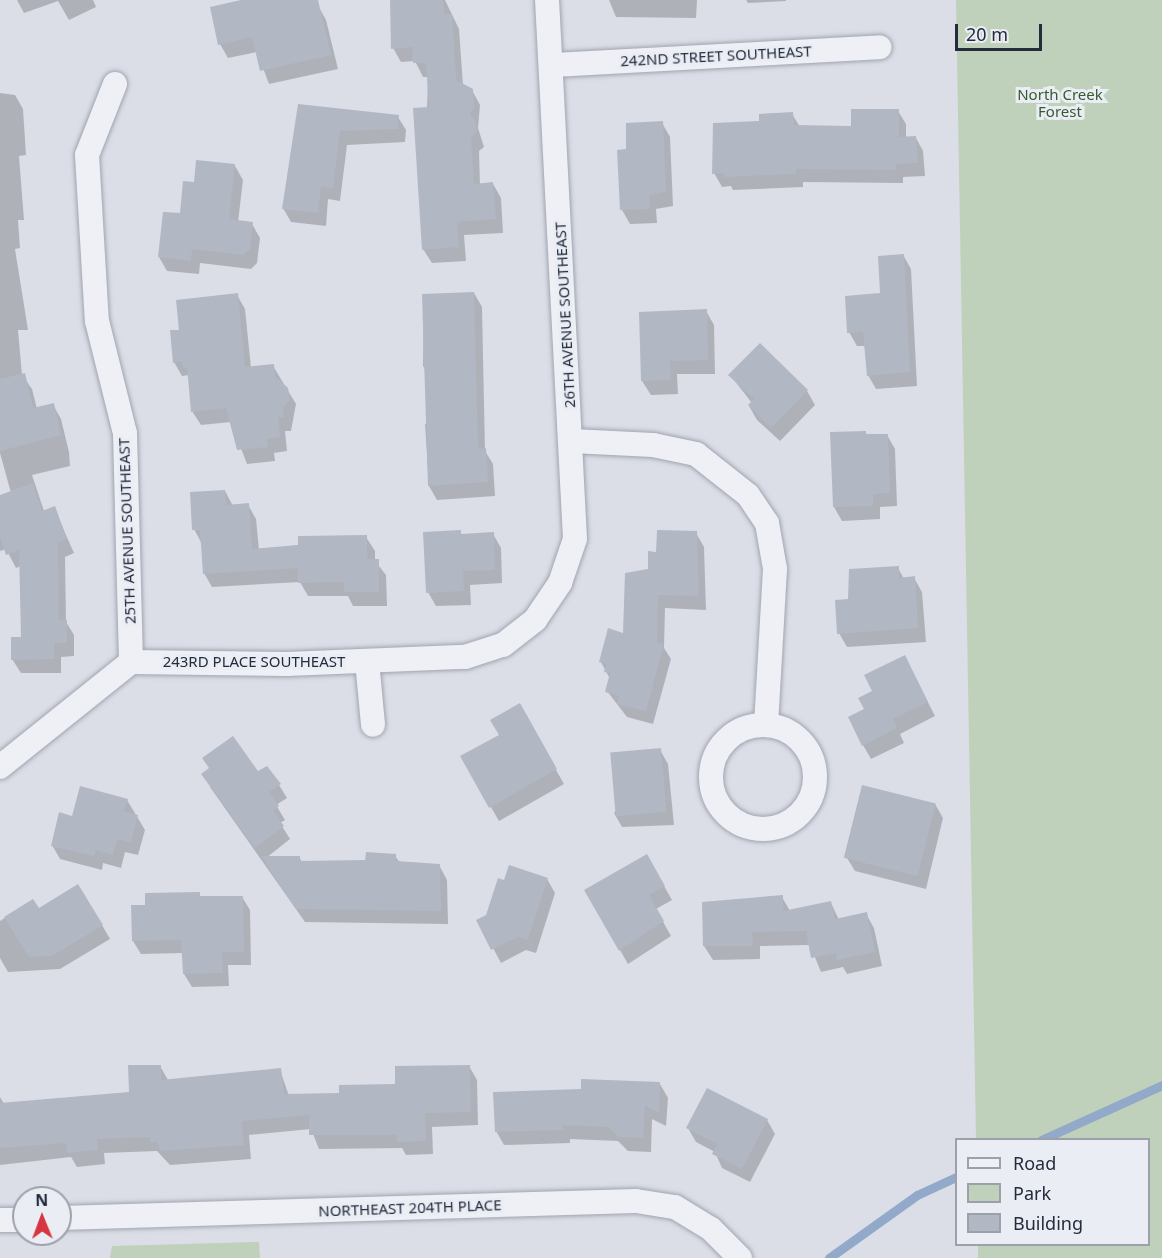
<!DOCTYPE html>
<style>
body{margin:0}
#map{position:relative;width:1162px;height:1258px;overflow:hidden;background:#dbdee7;font-family:"Noto Sans",sans-serif}
div>[style]{position:absolute}
[style*='--x']{left:calc(var(--x)*1px);top:calc(var(--y)*1px);width:calc(var(--w)*1px);rotate:calc(var(--a)*1deg)}
.green>*{inset:0;background:#bfd1bb}
.shadow>*{inset:0;background:#0003}
.stream>*{height:9px;margin:-4.5px;padding:0 4.5px;transform-origin:4.5px;border-radius:4.5px;background:#92a9ca}
.building>*{inset:0;background:#b2b7c4;transform-origin:0 0}
.roads{filter:drop-shadow(0 0 2px #a0a5b1) drop-shadow(0 0 2px #a0a5b1)}
.minor>*{height:24px;margin:-12px;padding:0 12px;transform-origin:12px;border-radius:12px;background:#eef0f5}
.minor>.ring{margin:-12px;padding:0;box-sizing:content-box;background:none;border:24px solid #eef0f5;border-radius:50%}
span{translate:-50% -50%;white-space:nowrap;text-align:center;line-height:1.15;-webkit-text-stroke:6px #eaeef4;paint-order:stroke}
.street-label{font-size:15px;color:#242b3d}
.park-label{font-size:15px;color:#355a30}
.legend{position:absolute;left:955px;top:1138px;width:195px;height:108px;box-sizing:border-box;background:#eaeef4;border:2px solid #9ba0ab;margin:0;padding:8px 10px;list-style:none;font-size:18px;color:#242b3d}
.legend li{display:flex;align-items:center;gap:12px;height:30px}
.legend b{width:30px;border:2px solid #9ba0ab}
.north{position:absolute;left:12px;top:1186px;width:60px;height:60px;box-sizing:border-box;background:#eaeef4;border:2px solid #9ba0ab;border-radius:50%;rotate:359deg;font-size:16px;font-weight:700;line-height:24px;text-align:center;color:#242b3d}
.north::after{content:'';display:block;margin:auto;width:21px;height:27px;background:#d73541;clip-path:polygon(50% 0,100% 100%,50% 72%,0 100%)}
.scale{position:absolute;left:955px;top:24px;width:87px;height:27px;box-sizing:border-box;border:3px solid #242b3d;border-top:0;padding-left:8px;font-size:18px;line-height:21px;white-space:nowrap;color:#242b3d;-webkit-text-stroke:4px #eaeef4;paint-order:stroke}
</style>
<div id="map">
<div class="green">
<i style="clip-path:polygon(956px 0,1162px 0,1162px 1258px,978px 1258px,978px 1245px,1148px 1244px,1148px 1140px,976px 1139px)"></i>
<i style="clip-path:polygon(259px 1242px,260px 1258px,110px 1258px,112px 1246px)"></i>
</div>
<div class="shadow">
<i style="clip-path:polygon(17px 0,93px 0,96px 7px,69px 20px,58px 1px,24px 13px)"></i>
<i style="clip-path:polygon(248px 0,315px 0,326px 20px,338px 69px,269px 84px,257px 52px,228px 58px,220px 44px)"></i>
<i style="clip-path:polygon(392px 0,445px 0,459px 29px,463px 85px,472px 90px,480px 105px,478px 128px,484px 147px,479px 151px,480px 185px,493px 184px,501px 198px,503px 233px,464px 235px,466px 261px,432px 263px,423px 249px,428px 77px,423px 77px,415px 61px,401px 62px,393px 48px)"></i>
<i style="clip-path:polygon(609px 0,697px 0,696px 18px,616px 17px)"></i>
<i style="clip-path:polygon(746px 0,786px 0,786px 1px,748px 3px)"></i>
<i style="clip-path:polygon(0 93px,15px 95px,23px 109px,26px 155px,19px 156px,24px 220px,18px 220px,20px 248px,15px 249px,28px 330px,18px 330px,22px 375px,32px 389px,37px 409px,53px 405px,61px 419px,69px 452px,70px 466px,32px 475px,44px 511px,54px 508px,74px 553px,65px 557px,66px 622px,74px 635px,74px 656px,61px 657px,61px 673px,21px 673px,12px 659px,22px 638px,21px 566px,16px 568px,6px 549px,0 551px,0 497px,11px 493px,0 453px)"></i>
<i style="clip-path:polygon(300px 106px,398px 117px,406px 130px,405px 142px,347px 145px,340px 201px,328px 199px,326px 226px,291px 222px,283px 208px)"></i>
<i style="clip-path:polygon(898px 111px,906px 124px,906px 138px,916px 138px,923px 151px,925px 176px,903px 177px,903px 183px,803px 182px,803px 187px,733px 190px,731px 186px,722px 187px,714px 173px,761px 122px,792px 114px,800px 127px,853px 127px)"></i>
<i style="clip-path:polygon(662px 123px,670px 137px,673px 206px,656px 209px,657px 223px,630px 224px,622px 210px,619px 151px,627px 150px)"></i>
<i style="clip-path:polygon(235px 166px,243px 180px,238px 222px,252px 224px,260px 238px,257px 263px,251px 269px,200px 263px,199px 274px,167px 271px,159px 257px,181px 215px)"></i>
<i style="clip-path:polygon(903px 255px,911px 269px,917px 386px,876px 389px,868px 375px,866px 346px,857px 346px,849px 332px,882px 295px)"></i>
<i style="clip-path:polygon(474px 293px,482px 307px,485px 451px,493px 464px,495px 496px,437px 500px,429px 486px,425px 424px,429px 423px,428px 374px,423px 366px,424px 295px)"></i>
<i style="clip-path:polygon(237px 295px,245px 309px,251px 368px,273px 366px,296px 404px,291px 431px,285px 431px,287px 451px,274px 453px,275px 461px,247px 464px,231px 422px,201px 425px,192px 411px,189px 375px,182px 376px,174px 362px,181px 331px)"></i>
<i style="clip-path:polygon(706px 311px,714px 325px,715px 374px,677px 374px,678px 394px,651px 395px,642px 381px)"></i>
<i style="clip-path:polygon(730px 375px,807px 391px,815px 405px,780px 441px,757px 420px,749px 406px,752px 403px)"></i>
<i style="clip-path:polygon(865px 432px,868px 436px,887px 435px,895px 449px,897px 506px,880px 507px,880px 519px,842px 521px,834px 507px,831px 434px)"></i>
<i style="clip-path:polygon(225px 491px,233px 506px,248px 505px,256px 519px,259px 550px,366px 537px,375px 551px,375px 561px,386px 575px,387px 606px,353px 606px,348px 596px,308px 596px,300px 582px,212px 587px,204px 573px,202px 544px,194px 529px)"></i>
<i style="clip-path:polygon(460px 531px,462px 535px,493px 534px,501px 548px,502px 583px,470px 585px,471px 605px,436px 606px,428px 592px)"></i>
<i style="clip-path:polygon(696px 533px,704px 547px,706px 610px,665px 608px,664px 648px,671px 659px,653px 724px,627px 717px,607px 691px,610px 679px,601px 662px,625px 635px,658px 553px)"></i>
<i style="clip-path:polygon(898px 568px,904px 579px,914px 578px,922px 592px,926px 642px,847px 647px,839px 633px,849px 601px)"></i>
<i style="clip-path:polygon(905px 657px,935px 716px,900px 734px,904px 743px,871px 759px,863px 745px,866px 710px,874px 692px)"></i>
<i style="clip-path:polygon(519px 705px,564px 784px,499px 821px,462px 757px,501px 735px)"></i>
<i style="clip-path:polygon(660px 750px,668px 764px,674px 825px,622px 827px,614px 813px)"></i>
<i style="clip-path:polygon(257px 772px,279px 785px,287px 798px,276px 805px,285px 820px,280px 823px,290px 839px,266px 858px,299px 857px,302px 862px,367px 861px,395px 856px,400px 863px,439px 865px,447px 880px,448px 924px,305px 922px,210px 787px)"></i>
<i style="clip-path:polygon(127px 800px,145px 830px,138px 855px,125px 852px,121px 868px,103px 863px,102px 870px,60px 859px,52px 845px,73px 818px)"></i>
<i style="clip-path:polygon(935px 804px,943px 818px,926px 889px,855px 871px,847px 858px)"></i>
<i style="clip-path:polygon(647px 856px,672px 900px,656px 909px,671px 936px,628px 964px,586px 890px)"></i>
<i style="clip-path:polygon(547px 879px,555px 893px,536px 953px,526px 950px,501px 963px,478px 920px,487px 916px,505px 882px)"></i>
<i style="clip-path:polygon(146px 895px,242px 897px,250px 910px,251px 965px,228px 965px,229px 986px,192px 987px,184px 974px,183px 953px,141px 954px,133px 941px,146px 906px)"></i>
<i style="clip-path:polygon(782px 897px,790px 911px,831px 903px,839px 920px,866px 914px,874px 928px,882px 966px,847px 974px,843px 967px,821px 972px,810px 945px,760px 946px,760px 959px,713px 960px,704px 946px)"></i>
<i style="clip-path:polygon(32px 901px,38px 911px,102px 925px,110px 939px,60px 969px,8px 972px,0 958px,0 921px)"></i>
<i style="clip-path:polygon(160px 1066px,168px 1080px,280px 1070px,289px 1096px,340px 1095px,397px 1085px,469px 1066px,477px 1080px,478px 1125px,432px 1127px,433px 1154px,406px 1155px,402px 1148px,319px 1149px,311px 1129px,249px 1135px,251px 1159px,170px 1165px,157px 1151px,104px 1153px,105px 1164px,77px 1167px,71px 1157px,0 1165px,0 1097px,4px 1104px,131px 1094px)"></i>
<i style="clip-path:polygon(660px 1084px,668px 1098px,666px 1126px,652px 1119px,651px 1152px,628px 1151px,618px 1141px,570px 1139px,570px 1143px,504px 1145px,496px 1131px,582px 1091px)"></i>
<i style="clip-path:polygon(767px 1120px,775px 1134px,750px 1182px,722px 1168px,715px 1152px,696px 1142px,688px 1128px)"></i>
</div>
<div class="stream">
<i style="--x:1041;--y:1140;--w:133;--a:-24.4"></i>
<i style="--x:829;--y:1258;--w:108;--a:-35.6"></i>
<i style="--x:917;--y:1195;--w:43;--a:-24.8"></i>
</div>
<div class="building">
<i style="clip-path:polygon(241px 0,318px 0,331px 55px,260px 71px,252px 37px,218px 45px,210px 7px)"></i>
<i style="clip-path:polygon(390px 0,443px 0,444px 14px,452px 14px,456px 80px,473px 89px,474px 106px,470px 115px,476px 121px,477px 133px,471px 137px,474px 184px,493px 182px,496px 219px,457px 222px,459px 247px,422px 250px,413px 108px,429px 107px,426px 63px,413px 63px,412px 47px,391px 49px)"></i>
<i style="clip-path:polygon(298px 104px,399px 115px,398px 129px,340px 131px,333px 188px,321px 186px,318px 213px,282px 209px)"></i>
<i style="clip-path:polygon(851px 109px,899px 109px,899px 137px,916px 136px,918px 163px,896px 164px,896px 170px,796px 169px,796px 174px,724px 177px,724px 173px,712px 174px,713px 123px,759px 121px,759px 114px,793px 112px,794px 125px,851px 126px)"></i>
<i style="clip-path:polygon(663px 121px,666px 192px,649px 195px,650px 209px,620px 210px,617px 150px,626px 149px,626px 123px)"></i>
<i style="clip-path:polygon(196px 160px,235px 164px,229px 219px,253px 222px,250px 249px,243px 255px,192px 249px,191px 261px,158px 257px,163px 212px,180px 213px,183px 181px,194px 182px)"></i>
<i style="clip-path:polygon(904px 254px,910px 372px,867px 376px,863px 332px,847px 333px,845px 296px,880px 293px,878px 256px)"></i>
<i style="clip-path:polygon(474px 292px,478px 449px,486px 448px,488px 482px,428px 486px,422px 294px)"></i>
<i style="clip-path:polygon(238px 293px,245px 367px,274px 364px,275px 376px,288px 388px,290px 400px,283px 408px,284px 417px,278px 417px,280px 437px,267px 439px,268px 447px,237px 450px,226px 408px,191px 412px,187px 367px,183px 368px,182px 361px,173px 363px,170px 330px,179px 330px,176px 300px)"></i>
<i style="clip-path:polygon(707px 309px,708px 360px,670px 361px,671px 380px,641px 381px,639px 312px)"></i>
<i style="clip-path:polygon(760px 343px,808px 390px,771px 428px,748px 405px,754px 399px,728px 375px)"></i>
<i style="clip-path:polygon(25px 373px,33px 408px,54px 403px,61px 435px,0 451px,0 379px)"></i>
<i style="clip-path:polygon(866px 431px,866px 434px,888px 434px,890px 493px,873px 494px,873px 506px,833px 507px,830px 432px)"></i>
<i style="clip-path:polygon(33px 483px,42px 511px,55px 506px,67px 539px,58px 543px,59px 620px,67px 620px,67px 643px,54px 643px,54px 659px,11px 660px,11px 637px,21px 637px,19px 550px,6px 555px,0 537px,0 495px)"></i>
<i style="clip-path:polygon(225px 490px,226px 505px,249px 503px,252px 549px,298px 545px,298px 536px,367px 535px,367px 559px,379px 559px,379px 592px,344px 592px,344px 582px,298px 583px,298px 568px,203px 574px,200px 530px,192px 530px,190px 492px)"></i>
<i style="clip-path:polygon(461px 530px,461px 534px,494px 532px,495px 570px,463px 571px,464px 591px,426px 593px,423px 532px)"></i>
<i style="clip-path:polygon(657px 530px,697px 531px,699px 596px,658px 595px,657px 642px,664px 644px,646px 711px,617px 704px,619px 696px,605px 692px,610px 673px,604px 672px,606px 664px,599px 662px,608px 628px,623px 633px,625px 573px,648px 569px,648px 551px,656px 552px)"></i>
<i style="clip-path:polygon(899px 566px,899px 578px,915px 576px,918px 628px,837px 634px,835px 600px,848px 599px,849px 569px)"></i>
<i style="clip-path:polygon(905px 655px,928px 702px,893px 719px,897px 728px,862px 746px,848px 717px,864px 709px,858px 698px,872px 691px,864px 675px)"></i>
<i style="clip-path:polygon(520px 703px,557px 769px,489px 808px,460px 756px,499px 735px,490px 720px)"></i>
<i style="clip-path:polygon(233px 736px,258px 771px,267px 766px,281px 784px,269px 792px,279px 806px,273px 811px,284px 826px,255px 848px,201px 774px,209px 768px,202px 758px)"></i>
<i style="left:661px;top:748px;width:64px;height:51px;rotate:85deg"></i>
<i style="left:862px;top:785px;width:76px;height:75px;rotate:14deg"></i>
<i style="clip-path:polygon(80px 786px,128px 799px,124px 811px,138px 815px,131px 842px,117px 839px,113px 855px,96px 850px,94px 856px,51px 846px,59px 812px,72px 816px)"></i>
<i style="clip-path:polygon(366px 852px,396px 854px,396px 861px,440px 864px,441px 911px,296px 909px,261px 856px,300px 856px,300px 861px,365px 860px)"></i>
<i style="clip-path:polygon(647px 854px,665px 886px,649px 895px,664px 921px,619px 951px,584px 890px)"></i>
<i style="clip-path:polygon(509px 865px,548px 878px,528px 940px,518px 937px,491px 950px,476px 920px,486px 915px,498px 878px,504px 880px)"></i>
<i style="clip-path:polygon(78px 884px,103px 925px,52px 956px,29px 957px,4px 917px,33px 899px,39px 908px)"></i>
<i style="clip-path:polygon(200px 892px,200px 896px,243px 896px,244px 952px,222px 952px,223px 973px,183px 974px,181px 940px,132px 941px,131px 905px,145px 905px,145px 893px)"></i>
<i style="clip-path:polygon(783px 895px,783px 911px,831px 901px,835px 919px,867px 912px,875px 952px,837px 960px,836px 953px,811px 958px,806px 931px,752px 932px,753px 946px,703px 946px,702px 902px)"></i>
<i style="clip-path:polygon(128px 1065px,161px 1065px,161px 1080px,281px 1068px,284px 1094px,339px 1093px,339px 1085px,395px 1084px,395px 1066px,470px 1065px,471px 1112px,425px 1113px,426px 1141px,397px 1142px,397px 1135px,309px 1135px,309px 1115px,242px 1121px,244px 1145px,160px 1151px,158px 1142px,150px 1142px,150px 1137px,97px 1139px,98px 1150px,67px 1153px,66px 1143px,0 1148px,0 1103px,129px 1092px)"></i>
<i style="clip-path:polygon(581px 1079px,660px 1082px,659px 1113px,645px 1106px,643px 1138px,619px 1137px,608px 1127px,563px 1125px,563px 1130px,495px 1132px,493px 1092px,581px 1089px)"></i>
<i style="clip-path:polygon(707px 1088px,768px 1119px,742px 1169px,712px 1154px,717px 1144px,686px 1128px)"></i>
</div>
<div class="roads">
<div class="minor">
<i style="--x:552;--y:65;--w:328;--a:-3.1"></i>
<i style="--x:115;--y:84;--w:76;--a:111.5"></i>
<i style="--x:87;--y:155;--w:166;--a:86.6"></i>
<i style="--x:97;--y:321;--w:115;--a:76"></i>
<i style="--x:125;--y:433;--w:229;--a:88.5"></i>
<i style="--x:572;--y:441;--w:81;--a:2.8"></i>
<i style="--x:653;--y:445;--w:44;--a:11.8"></i>
<i style="--x:696;--y:454;--w:66;--a:38.3"></i>
<i style="--x:748;--y:495;--w:34;--a:56"></i>
<i style="--x:767;--y:523;--w:47;--a:80.1"></i>
<i style="--x:775;--y:569;--w:156;--a:93.3"></i>
<i style="--x:367;--y:661;--w:64;--a:84.6"></i>
<i class="ring" style="left:711px;top:725px;width:80px;height:80px"></i>
<i style="--x:0;--y:767;--w:168;--a:-38.7"></i>
<i style="--x:131;--y:662;--w:156;--a:0.7"></i>
<i style="--x:287;--y:664;--w:178;--a:-2.3"></i>
<i style="--x:465;--y:657;--w:40;--a:-18"></i>
<i style="--x:503;--y:645;--w:41;--a:-38"></i>
<i style="--x:535;--y:620;--w:45;--a:-56"></i>
<i style="--x:560;--y:583;--w:46;--a:-71.2"></i>
<i style="--x:575;--y:539;--w:540;--a:-92.97"></i>
<i style="--x:60;--y:1218;--w:576;--a:-1.69"></i>
<i style="--x:636;--y:1201;--w:39;--a:9"></i>
<i style="--x:675;--y:1207;--w:42;--a:31.4"></i>
<i style="--x:711;--y:1229;--w:41;--a:45"></i>
<i style="--x:0;--y:1220;--w:24;--a:0"></i>
</div>
</div>
<div class="street-label">
<span style="left:716px;top:56px;rotate:-3deg">242ND STREET SOUTHEAST</span>
<span style="left:565px;top:315px;rotate:-93deg">26TH AVENUE SOUTHEAST</span>
<span style="left:127px;top:531px;rotate:-92deg">25TH AVENUE SOUTHEAST</span>
<span style="left:254px;top:662px">243RD PLACE SOUTHEAST</span>
<span style="left:410px;top:1208px;rotate:-2deg">NORTHEAST 204TH PLACE</span>
</div>
<div class="park-label">
<span style="left:1060px;top:103px">North Creek<br>Forest</span>
</div>
<ul class="legend">
<li><b style="height:8px;background:#eef0f5"></b>Road</li>
<li><b style="height:16px;background:#bfd1bb"></b>Park</li>
<li><b style="height:16px;background:#b2b7c4"></b>Building</li>
</ul>
<div class="north">N</div>
<div class="scale">20 m</div>
</div>
